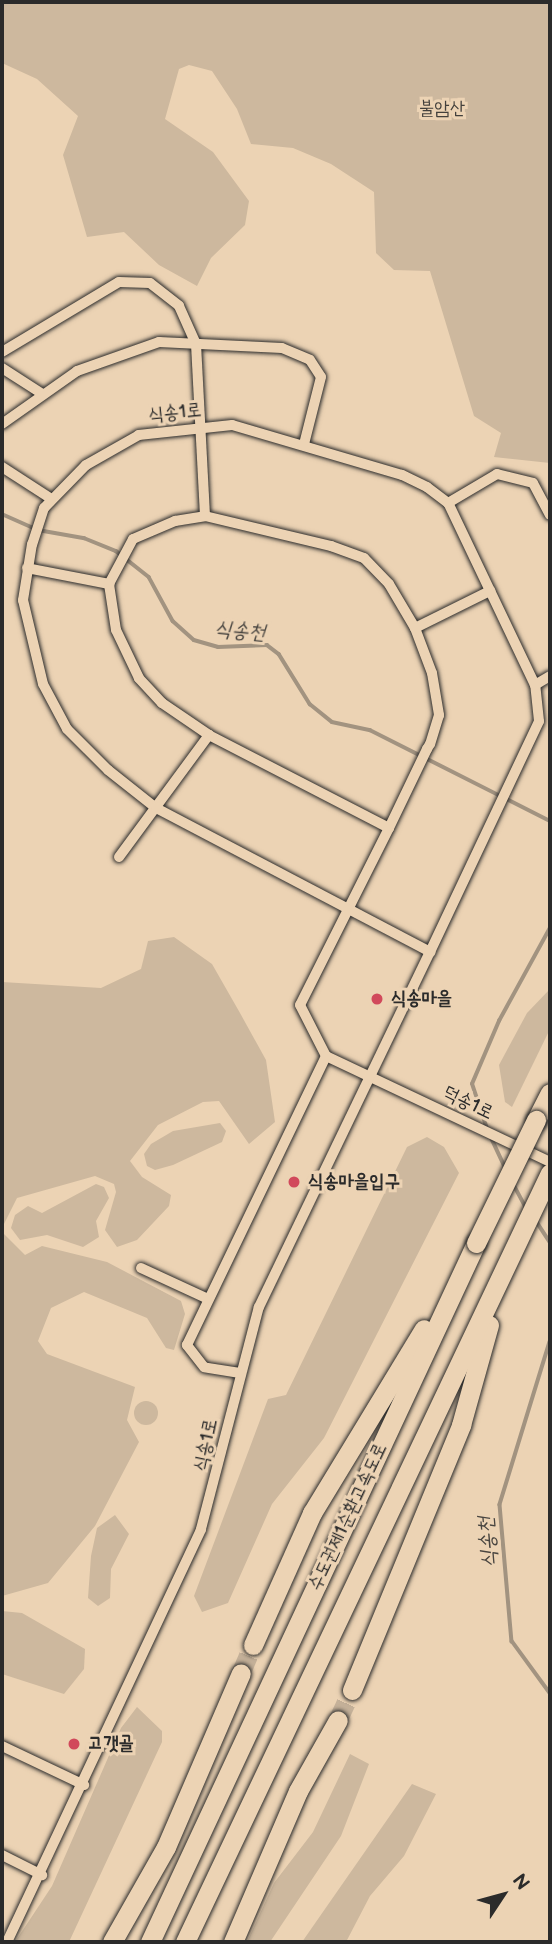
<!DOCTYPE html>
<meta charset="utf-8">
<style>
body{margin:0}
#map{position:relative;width:552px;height:1944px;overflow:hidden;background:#ecd3b4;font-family:"Balsamiq Sans","Poor Story",sans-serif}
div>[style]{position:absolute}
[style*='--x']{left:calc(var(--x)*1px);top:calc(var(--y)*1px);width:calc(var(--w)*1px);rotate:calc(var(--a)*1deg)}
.green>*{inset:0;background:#cdb89e}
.round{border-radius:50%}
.stream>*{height:3.5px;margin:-1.75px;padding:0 1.75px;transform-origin:1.75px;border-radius:1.75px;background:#a29380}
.motorway-tunnel>*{height:19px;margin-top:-9.5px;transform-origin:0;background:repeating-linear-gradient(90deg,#c5b199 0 19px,transparent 0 29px)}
.roads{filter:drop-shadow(0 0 2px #2b2b2b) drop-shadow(0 0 2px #2b2b2b)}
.minor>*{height:10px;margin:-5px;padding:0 5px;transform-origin:5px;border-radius:5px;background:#ecd3b4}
.motorway>*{height:19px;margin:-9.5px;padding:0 9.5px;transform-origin:9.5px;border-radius:9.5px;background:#ecd3b4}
.bridges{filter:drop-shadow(0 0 2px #2b2b2b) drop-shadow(0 0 2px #2b2b2b)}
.motorway-bridge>*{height:19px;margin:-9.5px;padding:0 9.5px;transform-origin:9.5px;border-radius:9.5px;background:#ecd3b4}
.dots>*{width:19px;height:19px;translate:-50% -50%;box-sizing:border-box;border:4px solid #ecd3b4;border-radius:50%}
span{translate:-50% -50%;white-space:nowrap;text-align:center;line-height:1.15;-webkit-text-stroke:6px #ecd3b4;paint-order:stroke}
.park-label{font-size:19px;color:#43403c}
.street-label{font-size:19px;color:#2b2b2b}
.poi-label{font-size:19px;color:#2b2b2b;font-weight:700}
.left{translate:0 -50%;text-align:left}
.water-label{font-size:21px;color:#494540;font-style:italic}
.frame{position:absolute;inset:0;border:4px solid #2b2b2b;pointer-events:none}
.north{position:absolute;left:468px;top:1860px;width:70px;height:70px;-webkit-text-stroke:5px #ecd3b4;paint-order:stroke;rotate:54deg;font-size:19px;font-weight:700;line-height:28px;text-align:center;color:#2b2b2b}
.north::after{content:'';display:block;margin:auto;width:24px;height:32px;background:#2b2b2b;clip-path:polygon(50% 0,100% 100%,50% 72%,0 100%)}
</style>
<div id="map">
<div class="green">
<i style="clip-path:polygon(2px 2px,550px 2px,550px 463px,494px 457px,501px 433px,474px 416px,430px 271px,394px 270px,376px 253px,374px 192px,331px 164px,293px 148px,251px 144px,237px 109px,212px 71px,189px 65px,179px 69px,165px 119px,213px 152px,249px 201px,245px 225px,211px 258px,197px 286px,159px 265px,124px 232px,87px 237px,63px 155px,78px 116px,37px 79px,2px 63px)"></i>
<i style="clip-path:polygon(174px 937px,212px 964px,240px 1013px,266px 1060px,275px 1122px,249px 1144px,219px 1101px,203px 1102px,158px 1125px,130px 1161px,142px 1177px,171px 1195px,169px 1206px,137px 1240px,117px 1247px,105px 1230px,116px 1192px,114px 1184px,95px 1176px,17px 1198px,2px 1228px,2px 982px,101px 988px,141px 969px,148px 941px)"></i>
<i style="clip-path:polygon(550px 989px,550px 1029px,512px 1107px,505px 1102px,499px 1065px,527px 1013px)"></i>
<i style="clip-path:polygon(220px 1123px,226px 1131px,222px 1142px,173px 1165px,155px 1170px,147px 1166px,144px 1154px,151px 1144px,173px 1131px)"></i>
<i style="clip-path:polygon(427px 1137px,444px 1147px,459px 1173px,324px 1438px,272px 1504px,228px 1603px,202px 1612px,194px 1596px,268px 1399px,286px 1395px,407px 1147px)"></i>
<i style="clip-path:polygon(96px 1184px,104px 1187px,109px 1198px,96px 1221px,99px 1237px,83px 1247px,47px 1235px,20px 1240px,11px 1228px,15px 1215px,28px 1206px,42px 1213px)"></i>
<i style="clip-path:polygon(2px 1232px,25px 1255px,42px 1246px,107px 1262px,181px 1301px,185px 1314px,174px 1350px,166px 1348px,147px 1318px,84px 1292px,51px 1308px,38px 1341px,47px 1354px,135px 1387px,127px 1420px,139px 1442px,95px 1526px,48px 1583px,2px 1596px)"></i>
<i class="round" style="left:134px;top:1401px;width:24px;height:24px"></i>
<i style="clip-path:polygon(115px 1515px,129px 1534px,111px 1569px,110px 1598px,98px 1606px,88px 1598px,91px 1556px,97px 1528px)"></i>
<i style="clip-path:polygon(2px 1611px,22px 1613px,85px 1649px,84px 1669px,64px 1694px,2px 1674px)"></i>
<i style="clip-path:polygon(137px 1707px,162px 1731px,162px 1742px,69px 1942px,15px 1942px,52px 1886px,121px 1728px)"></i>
<i style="clip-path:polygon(350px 1754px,369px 1764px,341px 1836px,270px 1942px,247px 1942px,274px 1883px,313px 1832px)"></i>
<i style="clip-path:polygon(412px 1784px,436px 1794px,404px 1856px,370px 1896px,346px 1942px,302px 1942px)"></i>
</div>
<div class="stream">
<i style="--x:2;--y:514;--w:39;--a:24"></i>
<i style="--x:38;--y:530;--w:47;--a:9.9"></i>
<i style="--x:84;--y:538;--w:35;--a:22"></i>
<i style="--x:116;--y:551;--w:42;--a:38.2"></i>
<i style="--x:149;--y:577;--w:50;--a:61.4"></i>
<i style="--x:173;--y:621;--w:28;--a:42"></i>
<i style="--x:194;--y:640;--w:25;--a:16"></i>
<i style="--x:218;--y:647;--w:49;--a:-2.3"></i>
<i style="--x:267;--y:645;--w:15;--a:37"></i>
<i style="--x:279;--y:654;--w:59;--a:58.2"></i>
<i style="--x:310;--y:704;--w:28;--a:39"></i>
<i style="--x:332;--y:722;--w:39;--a:12"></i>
<i style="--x:370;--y:730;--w:202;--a:26.8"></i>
<i style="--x:487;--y:1129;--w:47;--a:-108.4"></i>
<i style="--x:472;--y:1084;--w:69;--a:-66.8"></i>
<i style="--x:499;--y:1021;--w:106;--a:-61.3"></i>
<i style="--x:492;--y:1139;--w:31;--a:65"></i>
<i style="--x:513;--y:1183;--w:27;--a:62"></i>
<i style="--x:535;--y:1219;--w:27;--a:57"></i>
<i style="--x:550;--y:1342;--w:170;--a:107.1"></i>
<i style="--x:500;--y:1505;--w:137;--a:85"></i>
<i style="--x:512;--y:1641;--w:64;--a:53.8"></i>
</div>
<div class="motorway-tunnel">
<i style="--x:241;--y:1673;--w:30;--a:-67"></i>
<i style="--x:338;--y:1720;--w:33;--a:-65"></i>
</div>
<div class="roads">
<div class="minor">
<i style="--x:2;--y:352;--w:136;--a:-30.9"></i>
<i style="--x:119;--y:282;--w:31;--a:2"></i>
<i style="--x:150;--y:283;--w:37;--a:38"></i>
<i style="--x:179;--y:306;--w:42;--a:65.9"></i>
<i style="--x:196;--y:344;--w:172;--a:87"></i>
<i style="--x:2;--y:368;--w:46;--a:32.7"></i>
<i style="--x:2;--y:424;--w:92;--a:-35.2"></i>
<i style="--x:77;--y:371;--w:87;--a:-19.5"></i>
<i style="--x:159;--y:342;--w:123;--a:2.8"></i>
<i style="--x:282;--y:348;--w:30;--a:23"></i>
<i style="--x:310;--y:360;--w:20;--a:57"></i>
<i style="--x:321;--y:377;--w:69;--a:104.2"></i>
<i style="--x:2;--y:467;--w:57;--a:32.9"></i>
<i style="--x:448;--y:503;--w:57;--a:-30.6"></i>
<i style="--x:497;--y:474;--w:37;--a:14"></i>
<i style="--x:533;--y:483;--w:36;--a:62"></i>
<i style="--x:27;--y:568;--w:84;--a:11"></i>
<i style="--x:415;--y:628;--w:84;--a:-26.3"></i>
<i style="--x:535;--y:685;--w:17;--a:-31"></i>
<i style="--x:389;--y:828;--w:203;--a:-152.7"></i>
<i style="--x:209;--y:735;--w:57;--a:-145.8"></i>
<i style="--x:162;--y:703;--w:34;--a:-133"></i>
<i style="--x:139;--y:678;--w:53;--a:-115.6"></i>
<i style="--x:116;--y:630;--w:47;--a:-98.7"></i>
<i style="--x:109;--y:584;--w:51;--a:-61.9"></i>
<i style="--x:133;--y:539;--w:46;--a:-23.2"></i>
<i style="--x:175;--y:521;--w:30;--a:-9"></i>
<i style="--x:205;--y:516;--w:130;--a:13.4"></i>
<i style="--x:331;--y:546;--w:35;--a:20"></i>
<i style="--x:364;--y:558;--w:36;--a:46"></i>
<i style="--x:389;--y:584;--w:51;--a:59.4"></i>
<i style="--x:415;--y:628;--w:48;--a:69.3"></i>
<i style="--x:432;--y:673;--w:43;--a:80.5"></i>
<i style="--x:439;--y:715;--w:30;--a:107"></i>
<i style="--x:430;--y:744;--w:6;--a:121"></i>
<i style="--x:427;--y:749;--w:88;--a:115.7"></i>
<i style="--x:389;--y:828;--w:198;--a:116.7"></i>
<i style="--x:300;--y:1005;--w:57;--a:63"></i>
<i style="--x:326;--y:1056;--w:248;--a:25.3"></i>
<i style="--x:119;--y:857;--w:152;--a:-53.6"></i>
<i style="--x:141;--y:1268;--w:74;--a:24.8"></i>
<i style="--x:240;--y:1373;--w:36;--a:-171"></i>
<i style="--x:204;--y:1367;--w:28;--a:-128"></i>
<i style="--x:187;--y:1345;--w:321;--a:-64.3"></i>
<i style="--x:2;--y:1746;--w:91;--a:25.4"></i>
<i style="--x:2;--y:1855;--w:45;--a:26.6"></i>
<i style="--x:7;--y:1942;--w:456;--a:-64.8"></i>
<i style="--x:201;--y:1529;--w:229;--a:-75.4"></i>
<i style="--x:259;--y:1307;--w:394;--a:-64.3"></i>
<i style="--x:430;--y:952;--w:255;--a:-64.7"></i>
<i style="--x:539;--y:721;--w:36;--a:-96"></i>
<i style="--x:535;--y:685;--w:202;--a:-115.5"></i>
<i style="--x:448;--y:503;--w:26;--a:-143"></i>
<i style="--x:427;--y:487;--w:28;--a:-154"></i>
<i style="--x:402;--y:475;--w:177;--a:-163.6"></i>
<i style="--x:232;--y:425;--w:94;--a:173.9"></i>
<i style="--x:139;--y:435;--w:61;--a:150.5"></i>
<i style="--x:86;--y:465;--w:60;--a:134.3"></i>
<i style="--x:44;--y:508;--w:38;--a:108"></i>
<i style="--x:32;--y:544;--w:57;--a:99.1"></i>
<i style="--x:23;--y:600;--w:86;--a:76.6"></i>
<i style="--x:43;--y:684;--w:51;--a:61.9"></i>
<i style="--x:67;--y:729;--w:58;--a:45"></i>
<i style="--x:108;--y:770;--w:61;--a:38.4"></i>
<i style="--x:156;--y:808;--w:310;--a:27.7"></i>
</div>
<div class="motorway">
<i style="--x:536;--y:1120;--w:30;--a:-63"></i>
<i style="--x:253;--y:1645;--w:145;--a:-65.9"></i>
<i style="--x:312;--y:1513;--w:215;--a:-58.7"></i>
<i style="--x:352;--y:1690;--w:287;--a:-67.6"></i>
<i style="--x:461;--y:1425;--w:104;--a:-74.4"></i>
<i style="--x:112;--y:1942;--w:109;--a:-60.4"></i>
<i style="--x:166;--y:1847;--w:189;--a:-66.7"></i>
<i style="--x:150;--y:1942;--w:771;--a:-65"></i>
<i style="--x:185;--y:1942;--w:851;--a:-64.61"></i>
<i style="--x:233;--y:1942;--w:164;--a:-66.7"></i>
<i style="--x:298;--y:1791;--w:81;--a:-60.6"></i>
</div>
</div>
<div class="bridges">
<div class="motorway-bridge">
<i style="--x:476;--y:1243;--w:137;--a:-64"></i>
</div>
</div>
<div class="dots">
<i style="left:377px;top:999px;background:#d1495b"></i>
<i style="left:294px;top:1182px;background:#d1495b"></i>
<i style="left:74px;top:1744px;background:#d1495b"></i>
</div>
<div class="park-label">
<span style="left:442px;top:109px">불암산</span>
</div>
<div class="street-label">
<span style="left:175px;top:413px;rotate:-6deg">식송1로</span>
<span style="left:468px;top:1103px;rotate:26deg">덕송1로</span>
<span style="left:206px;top:1445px;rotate:-78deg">식송1로</span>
<span style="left:348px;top:1517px;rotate:-65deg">수도권제1순환고속도로</span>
</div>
<div class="poi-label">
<span class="left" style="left:391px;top:999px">식송마을</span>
<span class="left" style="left:308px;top:1182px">식송마을입구</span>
<span class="left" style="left:88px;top:1744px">고갯골</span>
</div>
<div class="water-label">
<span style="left:240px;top:631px;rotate:5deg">식송천</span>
<span style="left:488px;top:1542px;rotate:-95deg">식송천</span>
</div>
<div class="frame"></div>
<div class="north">N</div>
</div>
